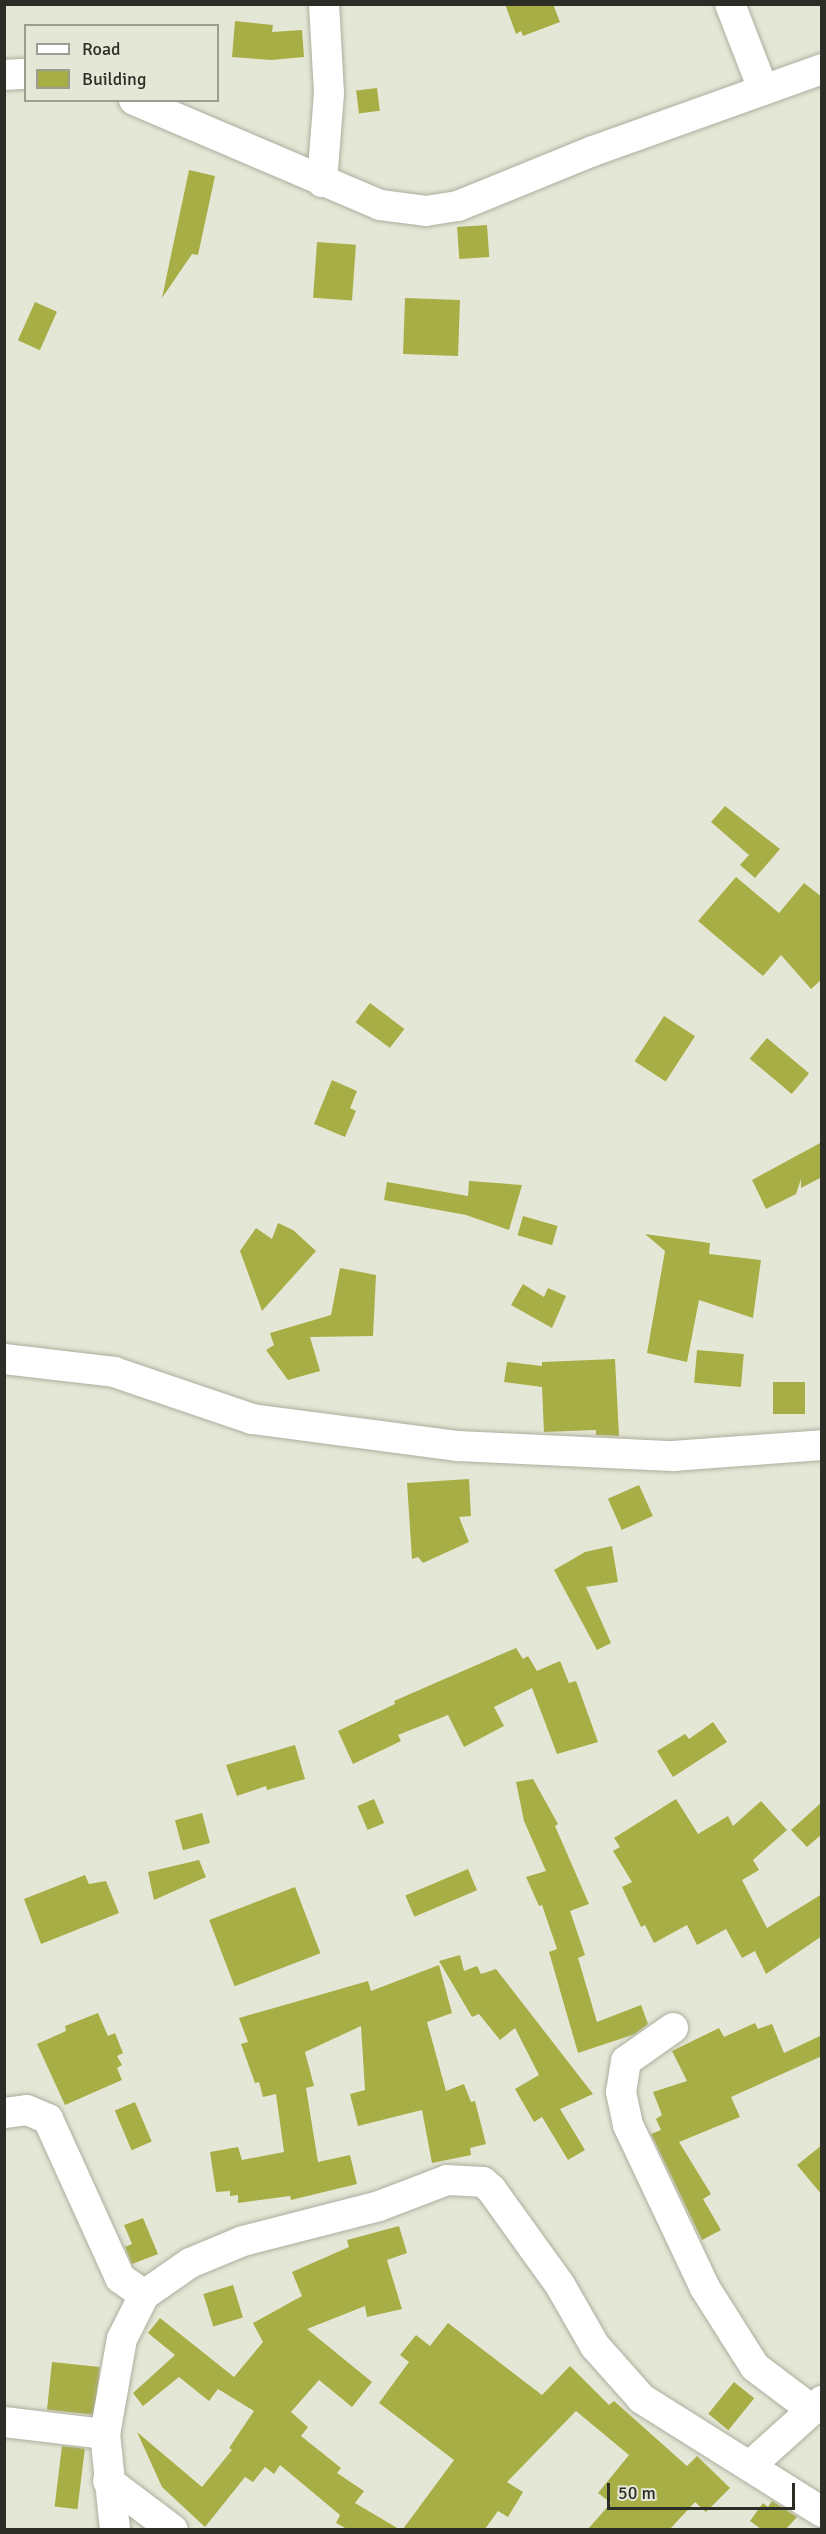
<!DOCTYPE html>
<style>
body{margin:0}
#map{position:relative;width:826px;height:2534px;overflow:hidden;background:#e5e7d6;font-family:Signika,sans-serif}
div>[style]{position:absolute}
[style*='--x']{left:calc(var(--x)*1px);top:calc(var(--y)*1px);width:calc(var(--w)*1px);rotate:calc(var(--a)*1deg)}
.building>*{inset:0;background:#a8ae46;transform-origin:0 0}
.roads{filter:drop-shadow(0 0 2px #acae9e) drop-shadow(0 0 2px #acae9e)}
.street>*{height:30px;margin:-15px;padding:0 15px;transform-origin:15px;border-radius:15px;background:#fff}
span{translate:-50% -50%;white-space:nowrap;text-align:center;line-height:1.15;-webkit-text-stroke:6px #e5e7d6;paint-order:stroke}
.frame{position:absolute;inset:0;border:6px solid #2d2d27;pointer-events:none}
.legend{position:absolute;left:24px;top:24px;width:195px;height:78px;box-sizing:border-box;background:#e5e7d6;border:2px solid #9b9d90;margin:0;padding:8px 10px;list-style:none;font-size:18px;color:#2d2d27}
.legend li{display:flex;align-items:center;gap:12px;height:30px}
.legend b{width:30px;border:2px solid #9b9d90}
.scale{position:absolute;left:607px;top:2483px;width:188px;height:27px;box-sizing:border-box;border:3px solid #2d2d27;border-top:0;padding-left:8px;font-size:18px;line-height:21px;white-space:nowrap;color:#2d2d27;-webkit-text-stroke:4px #e5e7d6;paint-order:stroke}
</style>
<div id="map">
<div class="building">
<i style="clip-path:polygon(505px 4px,553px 4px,560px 22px,523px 36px,521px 31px,516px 34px)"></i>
<i style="clip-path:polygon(235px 21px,273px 25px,272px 32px,302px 30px,304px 57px,271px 60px,232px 57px)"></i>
<i style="left:377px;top:88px;width:23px;height:21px;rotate:83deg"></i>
<i style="clip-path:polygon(189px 170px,215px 176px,198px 255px,192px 254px,162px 298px)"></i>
<i style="left:487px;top:225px;width:32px;height:30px;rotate:86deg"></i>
<i style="left:317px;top:242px;width:39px;height:56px;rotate:4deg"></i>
<i style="left:405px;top:298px;width:55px;height:56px;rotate:2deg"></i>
<i style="left:35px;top:302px;width:24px;height:42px;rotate:24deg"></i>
<i style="clip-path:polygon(725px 806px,780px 849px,755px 878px,740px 865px,749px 855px,711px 822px)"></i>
<i style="clip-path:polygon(736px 877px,779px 913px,804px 883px,822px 897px,822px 979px,811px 989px,781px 955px,763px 976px,698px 921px)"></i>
<i style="left:370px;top:1003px;width:43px;height:24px;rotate:37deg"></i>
<i style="left:664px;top:1016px;width:37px;height:54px;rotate:33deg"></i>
<i style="left:767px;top:1038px;width:55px;height:27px;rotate:40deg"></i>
<i style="clip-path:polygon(332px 1080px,357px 1091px,350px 1108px,356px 1111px,345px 1137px,314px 1124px)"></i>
<i style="clip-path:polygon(822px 1142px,822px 1177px,801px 1188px,801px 1179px,796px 1194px,766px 1209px,752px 1180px)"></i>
<i style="clip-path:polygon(469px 1181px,522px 1185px,509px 1230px,466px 1215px,384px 1200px,387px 1182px,468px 1196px)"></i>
<i style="left:523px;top:1216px;width:36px;height:20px;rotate:16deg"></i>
<i style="clip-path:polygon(278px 1223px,293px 1230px,316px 1251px,262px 1311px,240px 1251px,256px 1228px,272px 1239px)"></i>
<i style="clip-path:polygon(645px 1234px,710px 1243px,709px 1254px,761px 1260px,753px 1318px,699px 1300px,687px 1362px,647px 1353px,665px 1251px)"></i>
<i style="clip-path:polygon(340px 1268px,376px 1275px,373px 1336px,310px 1337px,320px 1371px,288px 1380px,266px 1350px,274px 1345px,270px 1333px,331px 1315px)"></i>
<i style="clip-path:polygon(523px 1284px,544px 1297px,548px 1288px,566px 1296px,552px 1328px,511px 1305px)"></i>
<i style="left:697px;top:1350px;width:47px;height:33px;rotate:5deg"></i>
<i style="clip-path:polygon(615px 1359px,619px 1436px,596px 1435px,596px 1430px,544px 1432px,542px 1387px,504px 1382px,507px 1362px,542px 1366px,542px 1362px)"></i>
<i style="left:773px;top:1382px;width:32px;height:32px"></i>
<i style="clip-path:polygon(469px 1479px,471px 1516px,459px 1517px,469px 1542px,423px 1563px,418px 1557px,412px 1559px,407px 1483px)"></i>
<i style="left:639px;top:1485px;width:34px;height:34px;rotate:66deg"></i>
<i style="clip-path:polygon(612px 1546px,618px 1582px,586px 1587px,611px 1643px,597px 1650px,554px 1570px,585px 1552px)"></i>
<i style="clip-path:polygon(516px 1648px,523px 1659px,528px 1656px,537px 1671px,560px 1661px,569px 1683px,576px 1681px,598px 1742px,557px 1754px,532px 1688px,494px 1707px,504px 1726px,464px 1747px,448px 1715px,398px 1735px,401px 1741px,353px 1764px,338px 1731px,395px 1704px,394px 1701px)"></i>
<i style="clip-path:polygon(713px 1722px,727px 1742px,673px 1777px,657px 1751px,685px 1734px,689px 1739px)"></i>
<i style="clip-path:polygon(295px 1745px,305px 1779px,267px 1790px,266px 1786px,237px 1796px,226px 1765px)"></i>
<i style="clip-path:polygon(533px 1779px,558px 1824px,555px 1826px,589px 1904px,570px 1911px,585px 1955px,578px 1958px,597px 2022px,641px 2005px,648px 2024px,635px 2034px,578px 2053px,549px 1952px,557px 1949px,542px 1905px,539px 1906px,526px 1877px,546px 1871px,524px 1821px,516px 1782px)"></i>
<i style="left:374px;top:1799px;width:26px;height:18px;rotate:67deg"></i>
<i style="clip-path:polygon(676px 1799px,698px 1834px,728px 1816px,733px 1826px,761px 1801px,787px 1830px,753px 1860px,759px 1870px,742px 1880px,767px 1928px,822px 1894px,822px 1936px,766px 1974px,755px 1951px,742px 1958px,726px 1929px,697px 1945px,687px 1925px,654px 1943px,645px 1925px,641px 1927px,622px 1887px,632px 1882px,613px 1851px,620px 1847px,614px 1838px)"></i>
<i style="clip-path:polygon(822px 1802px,822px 1834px,807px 1847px,791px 1830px)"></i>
<i style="left:202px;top:1813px;width:31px;height:28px;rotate:75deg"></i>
<i style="clip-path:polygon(199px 1860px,206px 1877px,154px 1900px,148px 1872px)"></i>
<i style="left:468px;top:1869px;width:23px;height:68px;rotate:67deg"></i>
<i style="clip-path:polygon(85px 1875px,89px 1884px,106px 1881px,119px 1913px,41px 1944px,24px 1899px)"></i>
<i style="left:295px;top:1887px;width:71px;height:92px;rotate:69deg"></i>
<i style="clip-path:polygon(460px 1955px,464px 1971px,477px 1966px,481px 1974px,496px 1969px,593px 2094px,560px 2109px,585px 2150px,568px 2160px,542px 2117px,534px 2122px,515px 2089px,539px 2075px,515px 2028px,500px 2040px,479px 2014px,472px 2017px,439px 1961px)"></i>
<i style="clip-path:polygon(439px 1965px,452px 2013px,427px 2022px,446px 2091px,464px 2084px,471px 2102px,475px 2101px,486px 2144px,470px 2148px,471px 2155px,432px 2163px,422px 2110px,358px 2126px,350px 2094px,365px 2090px,361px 2026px,305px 2052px,314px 2086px,306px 2088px,318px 2162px,350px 2155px,357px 2184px,291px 2200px,290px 2196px,238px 2203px,238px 2195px,230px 2196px,230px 2191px,216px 2192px,210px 2152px,238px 2147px,242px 2160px,284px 2152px,276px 2094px,263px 2097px,259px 2082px,255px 2083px,241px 2044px,248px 2042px,239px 2018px,368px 1981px,371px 1991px)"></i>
<i style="clip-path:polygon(98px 2013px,108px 2036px,115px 2033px,123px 2053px,117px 2056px,122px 2065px,117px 2068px,122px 2080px,65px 2105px,37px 2044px,66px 2031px,65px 2026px)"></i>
<i style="clip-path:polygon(755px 2023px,758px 2029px,772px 2024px,784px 2053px,822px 2035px,822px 2056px,731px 2097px,740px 2117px,679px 2142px,711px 2194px,703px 2199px,721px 2230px,702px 2240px,651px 2134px,661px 2130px,656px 2119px,662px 2115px,653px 2092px,687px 2081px,672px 2051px,719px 2028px,724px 2037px)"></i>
<i style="left:135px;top:2102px;width:43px;height:22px;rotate:67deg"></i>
<i style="clip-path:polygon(822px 2145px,822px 2195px,797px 2165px)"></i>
<i style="clip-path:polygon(143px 2218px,158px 2254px,132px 2264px,125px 2247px,132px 2244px,124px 2225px)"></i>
<i style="clip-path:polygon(399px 2226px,407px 2253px,387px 2260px,402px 2309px,367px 2317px,365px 2306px,307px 2329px,372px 2382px,352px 2407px,319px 2380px,291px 2412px,308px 2427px,301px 2436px,341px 2468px,337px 2473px,364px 2491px,355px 2503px,399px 2529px,347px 2529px,336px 2523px,340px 2515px,280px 2465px,274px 2474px,265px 2467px,253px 2482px,245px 2477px,205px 2527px,162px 2487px,137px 2432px,202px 2487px,232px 2450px,229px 2448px,254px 2411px,218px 2389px,209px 2401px,179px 2377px,143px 2406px,133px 2393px,175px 2355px,148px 2333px,160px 2318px,234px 2377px,263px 2342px,253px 2323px,302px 2296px,292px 2272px,349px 2247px,347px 2240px)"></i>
<i style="left:233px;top:2285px;width:34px;height:31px;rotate:73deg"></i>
<i style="clip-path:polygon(448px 2323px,542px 2395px,570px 2366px,609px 2405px,614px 2401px,687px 2466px,697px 2456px,730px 2488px,706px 2512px,695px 2502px,670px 2529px,588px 2529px,611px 2503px,598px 2493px,629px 2455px,576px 2411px,507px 2482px,523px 2492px,508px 2517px,498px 2511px,485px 2529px,403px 2529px,454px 2460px,379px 2403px,409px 2362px,400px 2355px,416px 2335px,430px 2346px)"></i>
<i style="left:52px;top:2362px;width:48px;height:48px;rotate:6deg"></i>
<i style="left:734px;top:2382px;width:26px;height:41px;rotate:39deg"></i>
<i style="left:62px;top:2446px;width:23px;height:61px;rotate:7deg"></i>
<i style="clip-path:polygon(772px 2501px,797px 2517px,786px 2529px,761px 2529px,750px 2521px,763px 2503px,768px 2507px)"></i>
</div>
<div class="roads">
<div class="street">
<i style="--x:730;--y:4;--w:91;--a:68.8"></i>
<i style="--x:4;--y:75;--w:22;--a:-3"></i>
<i style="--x:134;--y:100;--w:267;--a:23.1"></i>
<i style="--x:380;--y:205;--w:46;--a:7.4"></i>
<i style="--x:426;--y:211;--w:32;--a:-9"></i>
<i style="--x:458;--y:206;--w:146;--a:-22.2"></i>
<i style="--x:593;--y:151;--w:243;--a:-19.7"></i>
<i style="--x:322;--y:182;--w:89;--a:-85.5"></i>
<i style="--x:329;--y:93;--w:89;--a:-93.2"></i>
<i style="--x:4;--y:1359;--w:111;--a:6.7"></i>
<i style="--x:114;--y:1372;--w:146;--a:18.8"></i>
<i style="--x:252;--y:1419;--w:208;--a:7.5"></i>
<i style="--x:458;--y:1446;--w:215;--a:2.7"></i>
<i style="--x:673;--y:1456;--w:149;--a:-4.2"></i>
<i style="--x:673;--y:2028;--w:57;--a:144.9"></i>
<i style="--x:626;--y:2061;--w:31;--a:99"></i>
<i style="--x:621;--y:2092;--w:34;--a:78"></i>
<i style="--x:628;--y:2125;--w:180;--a:64.7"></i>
<i style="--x:705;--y:2288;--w:93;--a:57.7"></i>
<i style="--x:755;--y:2367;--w:71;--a:37"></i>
<i style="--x:4;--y:2113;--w:23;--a:-7"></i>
<i style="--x:27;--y:2110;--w:23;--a:23"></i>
<i style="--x:48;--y:2119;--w:175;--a:65.6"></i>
<i style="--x:120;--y:2278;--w:29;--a:35"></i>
<i style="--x:4;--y:2422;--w:102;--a:6.8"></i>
<i style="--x:751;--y:2465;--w:96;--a:-42"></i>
<i style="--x:108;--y:2481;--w:81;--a:37"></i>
<i style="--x:115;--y:2530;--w:97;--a:-95.9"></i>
<i style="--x:105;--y:2434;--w:97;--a:-79.9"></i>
<i style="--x:122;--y:2339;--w:49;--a:-63.4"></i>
<i style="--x:144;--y:2295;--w:56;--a:-34.8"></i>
<i style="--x:190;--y:2263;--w:57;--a:-22.5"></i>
<i style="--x:243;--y:2241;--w:140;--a:-14.4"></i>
<i style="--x:379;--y:2206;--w:73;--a:-20.9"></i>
<i style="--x:447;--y:2180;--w:36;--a:3"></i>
<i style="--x:483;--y:2182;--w:11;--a:41"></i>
<i style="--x:491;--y:2189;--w:118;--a:54.3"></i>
<i style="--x:560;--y:2285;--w:70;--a:60.2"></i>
<i style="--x:595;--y:2346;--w:71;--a:48.4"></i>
<i style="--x:642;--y:2399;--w:213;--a:32.1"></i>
</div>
</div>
<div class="frame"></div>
<ul class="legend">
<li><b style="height:8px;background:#fff"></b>Road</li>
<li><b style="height:16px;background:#a8ae46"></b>Building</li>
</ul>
<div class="scale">50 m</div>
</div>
